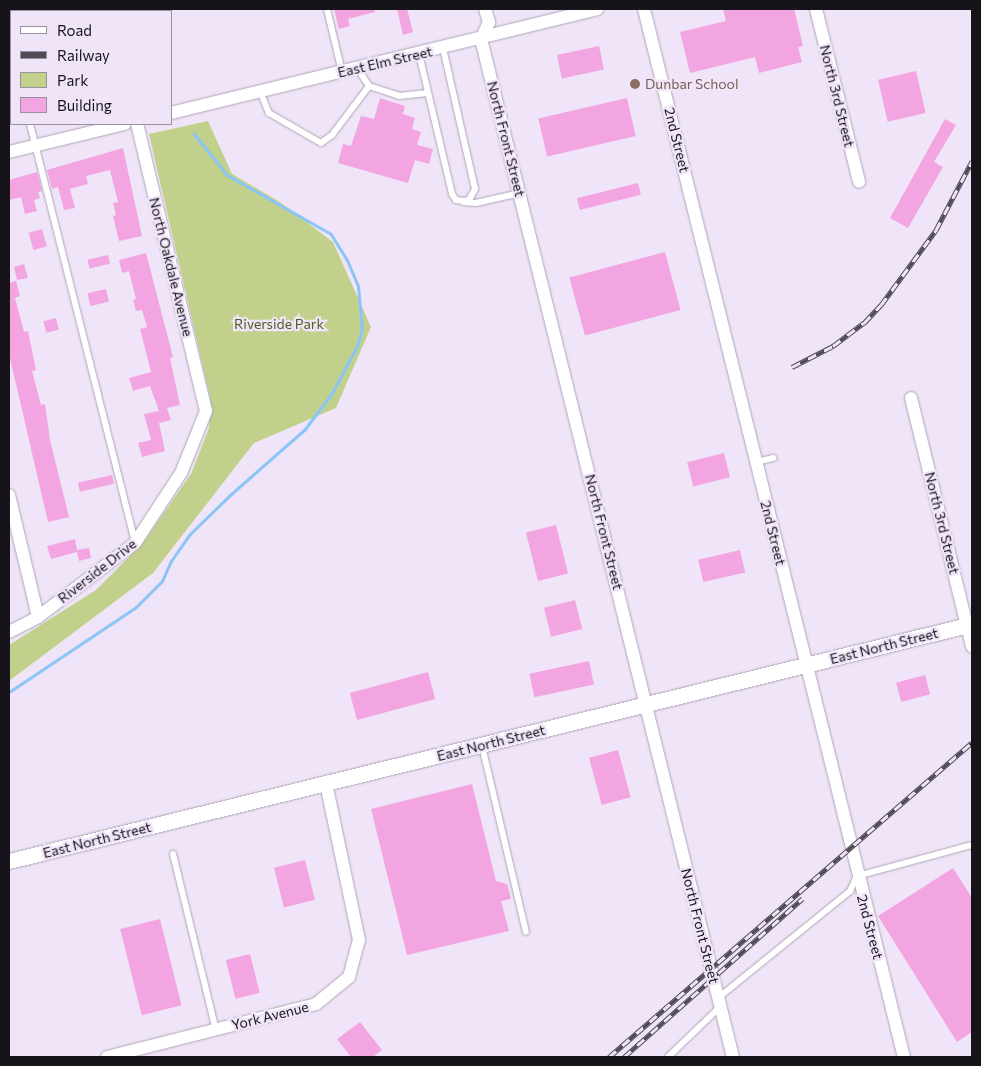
<!DOCTYPE html>
<style>
body{margin:0}
#map{position:relative;width:981px;height:1066px;overflow:hidden;background:#f0e5f8;font-family:Commissioner,sans-serif}
div>[style]{position:absolute}
[style*='--x']{left:calc(var(--x)*1px);top:calc(var(--y)*1px);width:calc(var(--w)*1px);rotate:calc(var(--a)*1deg)}
.green>*{inset:0;background:#c1d18c}
.stream>*{height:3px;margin:-1.5px;padding:0 1.5px;transform-origin:1.5px;border-radius:1.5px;background:#8bc5f8}
.building>*{inset:0;background:#f2a5e1;transform-origin:0 0}
.roads{filter:drop-shadow(0 0 1px #afa5b7) drop-shadow(0 0 1px #afa5b7)}
.service>*{height:6px;margin:-3px;padding:0 3px;transform-origin:3px;border-radius:3px;background:#fff}
.minor>*{height:12px;margin:-6px;padding:0 6px;transform-origin:6px;border-radius:6px;background:#fff}
.tertiary>*{height:15px;margin:-7.5px;padding:0 7.5px;transform-origin:7.5px;border-radius:7.5px;background:#fff}
.rail>*{height:5px;margin-top:-2.5px;transform-origin:0;background:repeating-linear-gradient(90deg,#f0e5f8 0 9px,#4f4a54 0 18px);box-sizing:border-box;border-block:1px solid #4f4a54}
.dots>*{width:14px;height:14px;translate:-50% -50%;box-sizing:border-box;border:2px solid #f0e5f8;border-radius:50%}
span{translate:-50% -50%;white-space:nowrap;text-align:center;line-height:1.15;-webkit-text-stroke:4.5px #f0e5f8;paint-order:stroke}
.street-label{font-size:14px;color:#17131a}
.education-label{font-size:14px;color:#785e54}
.left{translate:0 -50%;text-align:left}
.park-label{font-size:14px;color:#515d1c}
.frame{position:absolute;inset:0;border:10px solid #17131a;pointer-events:none}
.legend{position:absolute;left:10px;top:10px;width:162px;height:115px;box-sizing:border-box;background:#f0e5f8;border:1px solid #99919f;margin:0;padding:6px 9px;list-style:none;font-size:15px;color:#17131a}
.legend li{display:flex;align-items:center;gap:10px;height:25px}
.legend b{width:25px;border:1px solid #99919f}
</style>
<div id="map">
<div class="green">
<i style="clip-path:polygon(208px 121px,232px 174px,280px 202px,333px 242px,371px 327px,336px 408px,254px 443px,153px 573px,9px 681px,9px 645px,96px 590px,143px 543px,191px 474px,209px 428px,210px 397px,149px 134px)"></i>
</div>
<div class="stream">
<i style="--x:152;--y:9;--w:2;--a:90"></i>
<i style="--x:9;--y:692;--w:153;--a:-33.8"></i>
<i style="--x:136;--y:607;--w:37;--a:-45"></i>
<i style="--x:162;--y:581;--w:22;--a:-66"></i>
<i style="--x:171;--y:561;--w:33;--a:-55"></i>
<i style="--x:190;--y:534;--w:56;--a:-44.3"></i>
<i style="--x:230;--y:495;--w:100;--a:-41.3"></i>
<i style="--x:305;--y:429;--w:45;--a:-53.1"></i>
<i style="--x:332;--y:393;--w:53;--a:-62"></i>
<i style="--x:357;--y:346;--w:18;--a:-74"></i>
<i style="--x:362;--y:329;--w:43;--a:-95.3"></i>
<i style="--x:358;--y:286;--w:28;--a:-113"></i>
<i style="--x:347;--y:260;--w:31;--a:-122"></i>
<i style="--x:331;--y:234;--w:120;--a:-150.4"></i>
<i style="--x:227;--y:175;--w:53;--a:-128.8"></i>
</div>
<div class="building">
<i style="clip-path:polygon(334px 9px,375px 9px,375px 12px,348px 19px,350px 26px,339px 29px)"></i>
<i style="clip-path:polygon(397px 9px,407px 9px,413px 32px,403px 35px)"></i>
<i style="clip-path:polygon(723px 9px,794px 9px,803px 46px,798px 47px,802px 62px,759px 73px,755px 57px,690px 73px,680px 32px,726px 21px)"></i>
<i style="left:599px;top:46px;width:24px;height:43px;rotate:78deg"></i>
<i style="left:916px;top:71px;width:43px;height:39px;rotate:77deg"></i>
<i style="clip-path:polygon(380px 98px,405px 106px,403px 114px,415px 118px,412px 129px,421px 132px,417px 145px,433px 149px,429px 164px,415px 160px,408px 183px,338px 163px,343px 144px,351px 146px,361px 116px,374px 119px)"></i>
<i style="left:627px;top:98px;width:39px;height:91px;rotate:77deg"></i>
<i style="clip-path:polygon(945px 119px,956px 125px,934px 162px,943px 167px,908px 228px,890px 218px)"></i>
<i style="clip-path:polygon(123px 148px,142px 236px,119px 241px,113px 216px,116px 215px,113px 203px,118px 202px,110px 170px,86px 176px,88px 184px,70px 189px,75px 208px,64px 210px,58px 187px,52px 189px,47px 170px)"></i>
<i style="clip-path:polygon(37px 172px,42px 191px,38px 192px,40px 198px,34px 200px,37px 211px,25px 214px,21px 197px,9px 200px,9px 180px)"></i>
<i style="left:638px;top:183px;width:12px;height:63px;rotate:76deg"></i>
<i style="left:42px;top:229px;width:18px;height:14px;rotate:74deg"></i>
<i style="left:665px;top:252px;width:60px;height:99px;rotate:75deg"></i>
<i style="clip-path:polygon(146px 253px,173px 357px,170px 358px,180px 405px,167px 408px,171px 420px,159px 423px,165px 451px,142px 457px,138px 443px,151px 440px,144px 414px,159px 411px,150px 386px,133px 391px,129px 378px,151px 372px,140px 329px,147px 327px,142px 310px,136px 311px,133px 300px,136px 299px,129px 271px,122px 273px,119px 260px)"></i>
<i style="left:108px;top:255px;width:9px;height:21px;rotate:77deg"></i>
<i style="clip-path:polygon(24px 264px,28px 278px,17px 280px,14px 267px)"></i>
<i style="clip-path:polygon(16px 281px,20px 296px,15px 298px,24px 332px,28px 331px,36px 370px,32px 371px,41px 405px,45px 404px,50px 440px,69px 517px,48px 522px,9px 354px,9px 283px)"></i>
<i style="left:106px;top:289px;width:13px;height:19px;rotate:77deg"></i>
<i style="left:56px;top:318px;width:12px;height:13px;rotate:76deg"></i>
<i style="left:724px;top:453px;width:25px;height:38px;rotate:76deg"></i>
<i style="left:112px;top:475px;width:9px;height:35px;rotate:77deg"></i>
<i style="left:556px;top:525px;width:50px;height:31px;rotate:76deg"></i>
<i style="clip-path:polygon(75px 539px,77px 550px,89px 548px,91px 558px,79px 561px,77px 552px,51px 559px,47px 546px)"></i>
<i style="left:740px;top:550px;width:23px;height:43px;rotate:77deg"></i>
<i style="left:575px;top:600px;width:30px;height:32px;rotate:76deg"></i>
<i style="left:589px;top:661px;width:24px;height:61px;rotate:78deg"></i>
<i style="left:428px;top:672px;width:28px;height:81px;rotate:75deg"></i>
<i style="left:925px;top:675px;width:20px;height:30px;rotate:75deg"></i>
<i style="left:618px;top:750px;width:49px;height:30px;rotate:75deg"></i>
<i style="clip-path:polygon(472px 784px,496px 881px,507px 884px,511px 899px,501px 901px,509px 931px,407px 955px,371px 809px)"></i>
<i style="left:305px;top:860px;width:41px;height:32px;rotate:76deg"></i>
<i style="clip-path:polygon(953px 868px,972px 898px,972px 1032px,957px 1042px,878px 916px)"></i>
<i style="left:160px;top:919px;width:89px;height:41px;rotate:76deg"></i>
<i style="left:250px;top:954px;width:40px;height:25px;rotate:76deg"></i>
<i style="clip-path:polygon(360px 1022px,382px 1050px,373px 1057px,351px 1057px,337px 1039px)"></i>
</div>
<div class="roads">
<div class="service">
<i style="--x:327;--y:9;--w:65;--a:76.6"></i>
<i style="--x:9;--y:35;--w:11;--a:80"></i>
<i style="--x:419;--y:54;--w:144;--a:76.7"></i>
<i style="--x:452;--y:194;--w:7;--a:56"></i>
<i style="--x:456;--y:200;--w:8;--a:7"></i>
<i style="--x:464;--y:201;--w:5;--a:-11"></i>
<i style="--x:469;--y:200;--w:13;--a:-61"></i>
<i style="--x:475;--y:189;--w:145;--a:-102.8"></i>
<i style="--x:357;--y:68;--w:22;--a:56"></i>
<i style="--x:369;--y:86;--w:32;--a:18"></i>
<i style="--x:399;--y:96;--w:29;--a:-6"></i>
<i style="--x:260;--y:91;--w:24;--a:68"></i>
<i style="--x:269;--y:113;--w:60;--a:30"></i>
<i style="--x:321;--y:143;--w:14;--a:-36"></i>
<i style="--x:332;--y:135;--w:61;--a:-52.9"></i>
<i style="--x:30;--y:124;--w:431;--a:75.9"></i>
<i style="--x:464;--y:202;--w:12;--a:5"></i>
<i style="--x:476;--y:203;--w:45;--a:-12.8"></i>
<i style="--x:756;--y:462;--w:18;--a:-13"></i>
<i style="--x:482;--y:746;--w:191;--a:76.7"></i>
<i style="--x:173;--y:854;--w:181;--a:76.3"></i>
<i style="--x:718;--y:998;--w:170;--a:-39"></i>
<i style="--x:850;--y:891;--w:17;--a:-65"></i>
<i style="--x:857;--y:876;--w:119;--a:-15.1"></i>
<i style="--x:668;--y:1057;--w:72;--a:-43.9"></i>
</div>
<div class="minor">
<i style="--x:110;--y:9;--w:2;--a:63"></i>
<i style="--x:485;--y:9;--w:14;--a:73"></i>
<i style="--x:489;--y:22;--w:19;--a:115"></i>
<i style="--x:481;--y:39;--w:1049;--a:76.1"></i>
<i style="--x:644;--y:9;--w:1080;--a:76.07"></i>
<i style="--x:816;--y:9;--w:178;--a:76"></i>
<i style="--x:171;--y:113;--w:439;--a:-13.7"></i>
<i style="--x:9;--y:152;--w:119;--a:-13.6"></i>
<i style="--x:911;--y:398;--w:256;--a:76.2"></i>
<i style="--x:9;--y:495;--w:125;--a:76.6"></i>
<i style="--x:9;--y:632;--w:33;--a:-27"></i>
<i style="--x:38;--y:617;--w:122;--a:-37.3"></i>
<i style="--x:135;--y:543;--w:84;--a:-56.7"></i>
<i style="--x:181;--y:473;--w:67;--a:-68"></i>
<i style="--x:206;--y:411;--w:295;--a:-103.5"></i>
<i style="--x:107;--y:1057;--w:216;--a:-14.2"></i>
<i style="--x:316;--y:1004;--w:43;--a:-39.3"></i>
<i style="--x:349;--y:977;--w:38;--a:-75"></i>
<i style="--x:359;--y:940;--w:159;--a:-101.9"></i>
</div>
<div class="tertiary">
<i style="--x:9;--y:861;--w:992;--a:-13.83"></i>
</div>
</div>
<div class="rail">
<i style="--x:792;--y:367;--w:46;--a:-27.1"></i>
<i style="--x:833;--y:346;--w:39;--a:-37"></i>
<i style="--x:864;--y:323;--w:25;--a:-47"></i>
<i style="--x:881;--y:305;--w:93;--a:-53.7"></i>
<i style="--x:936;--y:230;--w:78;--a:-62.4"></i>
<i style="--x:609;--y:1057;--w:480;--a:-40.9"></i>
<i style="--x:624;--y:1057;--w:239;--a:-41.6"></i>
</div>
<div class="dots">
<i style="left:635px;top:84px;background:#8d6e63"></i>
</div>
<div class="street-label">
<span style="left:385px;top:62px;rotate:-13deg">East Elm Street</span>
<span style="left:837px;top:96px;rotate:76deg">North 3rd Street</span>
<span style="left:506px;top:139px;rotate:76deg">North Front Street</span>
<span style="left:677px;top:140px;rotate:76deg">2nd Street</span>
<span style="left:171px;top:267px;rotate:76deg">North Oakdale Avenue</span>
<span style="left:942px;top:523px;rotate:76deg">North 3rd Street</span>
<span style="left:604px;top:532px;rotate:76deg">North Front Street</span>
<span style="left:773px;top:533px;rotate:76deg">2nd Street</span>
<span style="left:97px;top:571px;rotate:-38deg">Riverside Drive</span>
<span style="left:884px;top:646px;rotate:-14deg">East North Street</span>
<span style="left:491px;top:743px;rotate:-14deg">East North Street</span>
<span style="left:97px;top:840px;rotate:-14deg">East North Street</span>
<span style="left:700px;top:926px;rotate:76deg">North Front Street</span>
<span style="left:870px;top:927px;rotate:75deg">2nd Street</span>
<span style="left:270px;top:1016px;rotate:-14deg">York Avenue</span>
</div>
<div class="education-label">
<span class="left" style="left:645px;top:84px">Dunbar School</span>
</div>
<div class="park-label">
<span style="left:279px;top:324px">Riverside Park</span>
</div>
<div class="frame"></div>
<ul class="legend">
<li><b style="height:6px;background:#fff"></b>Road</li>
<li><b style="height:6px;background:#4f4a54"></b>Railway</li>
<li><b style="height:14px;background:#c1d18c"></b>Park</li>
<li><b style="height:14px;background:#f2a5e1"></b>Building</li>
</ul>
</div>
